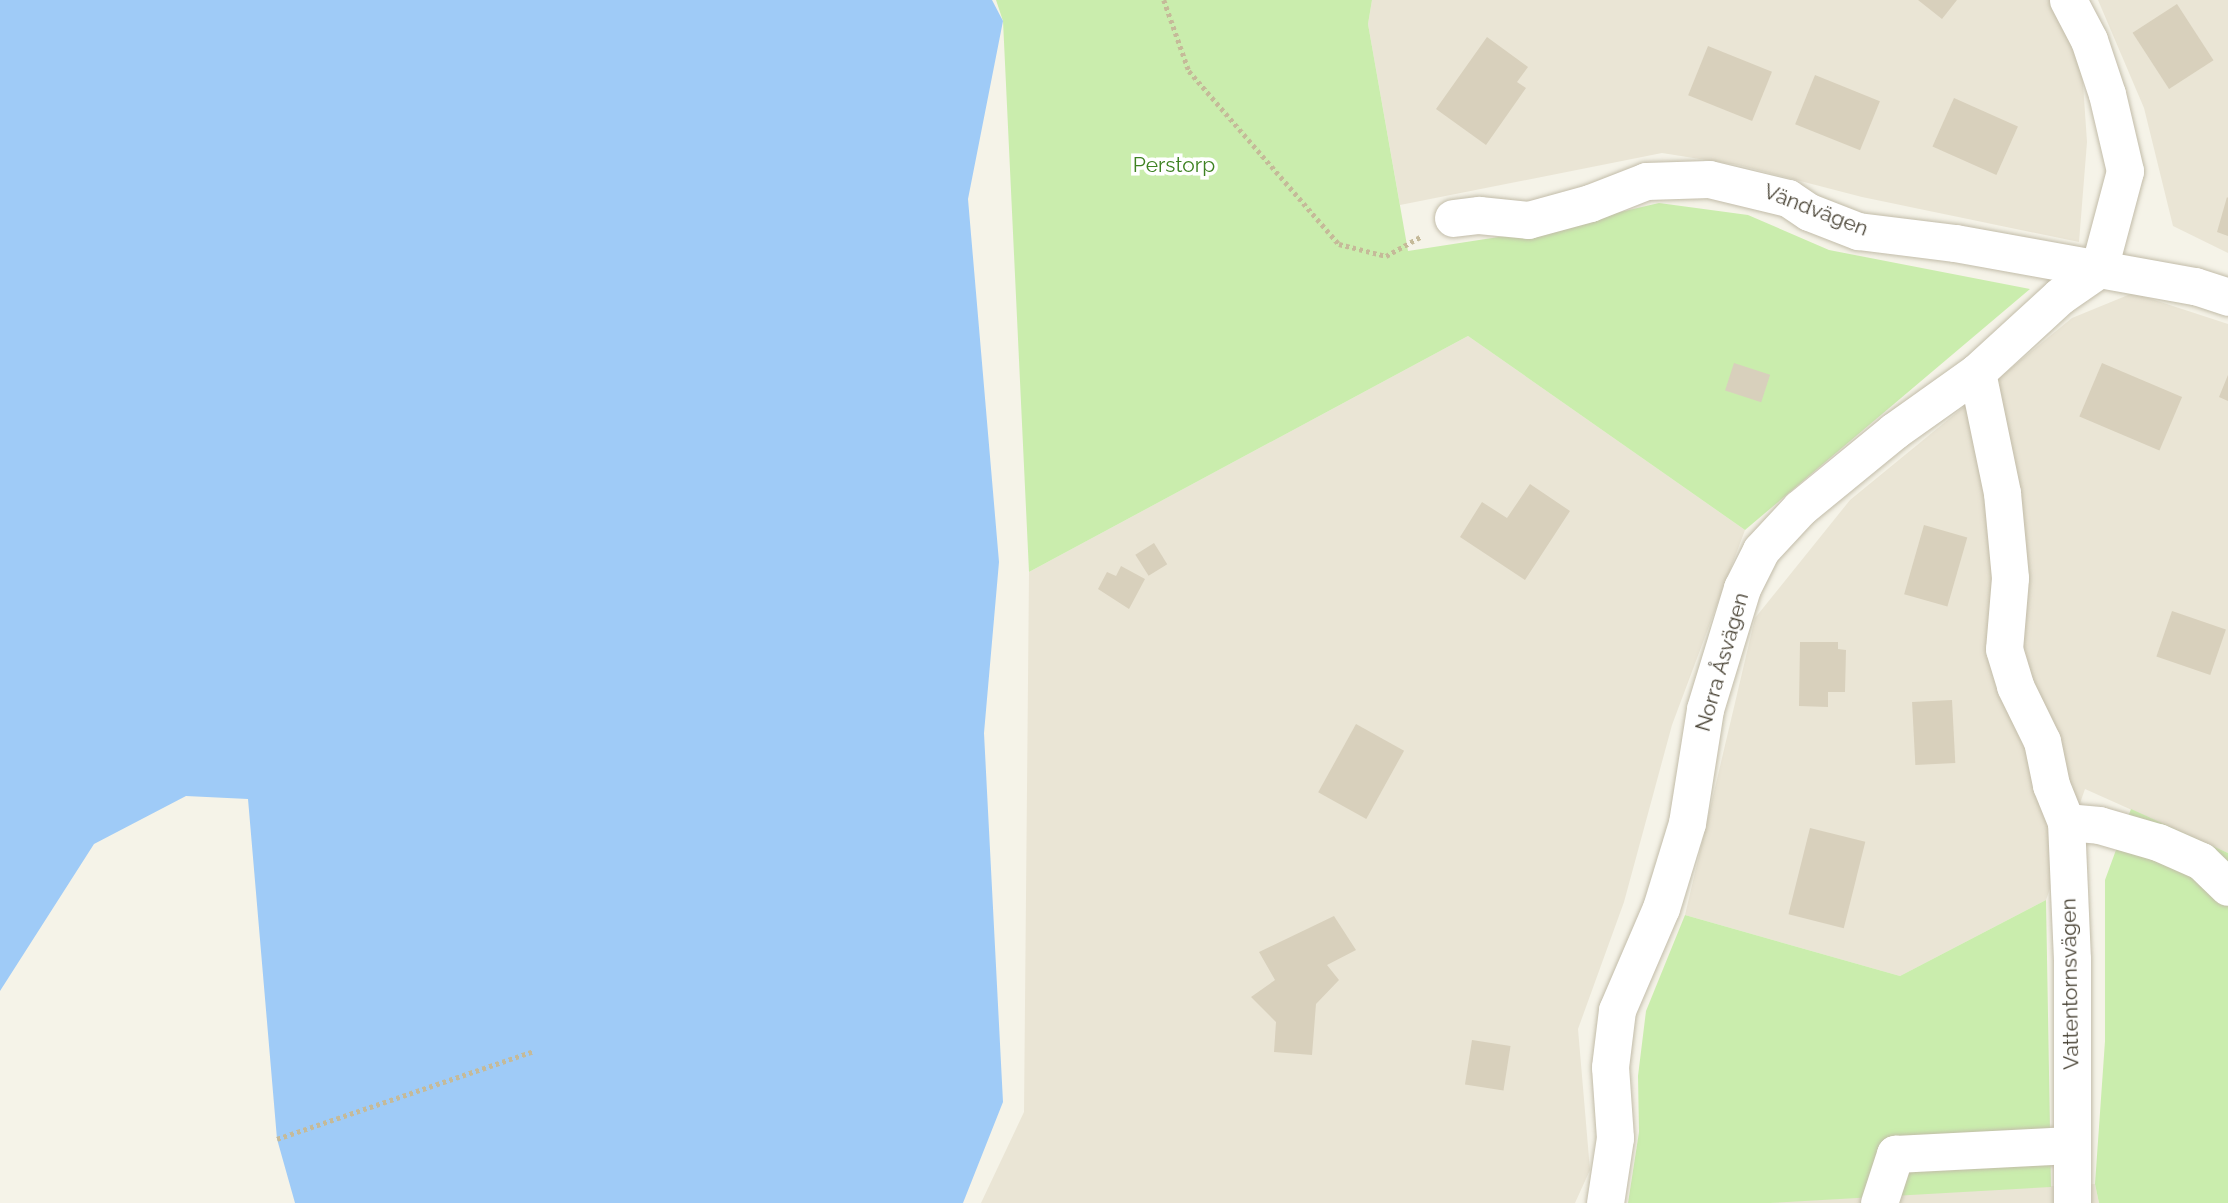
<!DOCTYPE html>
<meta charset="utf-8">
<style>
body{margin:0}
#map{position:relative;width:2228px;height:1203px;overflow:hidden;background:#f5f3e8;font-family:Raleway,sans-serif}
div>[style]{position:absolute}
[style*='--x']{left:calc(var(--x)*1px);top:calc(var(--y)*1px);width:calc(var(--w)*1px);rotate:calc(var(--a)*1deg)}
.residential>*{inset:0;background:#eae5d5}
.green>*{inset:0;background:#caedad}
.water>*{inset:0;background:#9fcbf7}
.building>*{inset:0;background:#d8d0bc;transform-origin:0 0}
.path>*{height:4.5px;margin-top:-2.25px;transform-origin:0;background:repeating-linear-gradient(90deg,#c5ba99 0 3.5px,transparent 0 7px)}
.roads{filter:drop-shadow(0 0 2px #c2bca9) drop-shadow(0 0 2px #c2bca9)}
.minor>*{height:37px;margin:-18.5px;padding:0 18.5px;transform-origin:18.5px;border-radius:18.5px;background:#fff}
span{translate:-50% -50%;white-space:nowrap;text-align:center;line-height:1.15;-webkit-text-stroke:7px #fff;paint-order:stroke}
.park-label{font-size:21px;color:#3e8222}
.street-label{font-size:21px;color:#4a4436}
</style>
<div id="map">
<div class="residential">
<i style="clip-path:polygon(1372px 0,2052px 0,2082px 69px,2087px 142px,2079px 242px,1862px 197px,1738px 165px,1662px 153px,1400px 205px,1368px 24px)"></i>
<i style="clip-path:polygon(2098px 0,2228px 0,2228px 253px,2173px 226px,2144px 108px)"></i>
<i style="clip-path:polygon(2133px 293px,2228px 324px,2228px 853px,2085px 789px,2046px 900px,1900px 976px,1685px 915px,1755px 618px,1850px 500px,2072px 318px)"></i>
<i style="clip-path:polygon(1468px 336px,1745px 530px,1672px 725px,1624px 902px,1578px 1029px,1590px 1170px,1575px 1203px,981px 1203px,1024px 1112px,1029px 572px)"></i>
<i style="clip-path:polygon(2095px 1184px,2099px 1203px,1770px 1203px,1792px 1199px)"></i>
</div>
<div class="green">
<i style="clip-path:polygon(996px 0,1372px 0,1368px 24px,1408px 251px,1543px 230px,1659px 203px,1748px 215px,1829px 250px,2030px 289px,1745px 530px,1468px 336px,1029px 572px,1003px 21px)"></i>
<i style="clip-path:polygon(2131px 809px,2228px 853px,2228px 1203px,2099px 1203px,2095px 1184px,2105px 1041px,2105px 880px)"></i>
<i style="clip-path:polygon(2046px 900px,2051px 1187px,1770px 1203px,1628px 1203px,1639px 1132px,1638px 1076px,1646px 1011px,1685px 915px,1900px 976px)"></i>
</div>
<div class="water">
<i style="clip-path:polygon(0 0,992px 0,1003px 21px,968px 199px,999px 562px,984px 733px,1003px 1102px,963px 1203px,295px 1203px,277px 1139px,248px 799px,186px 796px,94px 844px,0 991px)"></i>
</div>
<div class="building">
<i style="clip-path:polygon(1918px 0,1957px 0,1942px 19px)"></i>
<i style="left:2177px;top:4px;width:67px;height:53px;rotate:57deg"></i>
<i style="clip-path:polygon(1487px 37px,1528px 67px,1517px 82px,1526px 88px,1486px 145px,1436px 109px)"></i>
<i style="left:1708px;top:46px;width:69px;height:53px;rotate:22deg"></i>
<i style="left:1815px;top:75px;width:70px;height:53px;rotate:22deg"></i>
<i style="left:1954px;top:98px;width:70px;height:53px;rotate:24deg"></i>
<i style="clip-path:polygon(2227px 197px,2228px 198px,2228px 236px,2217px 232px)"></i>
<i style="left:1734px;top:363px;width:38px;height:29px;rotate:18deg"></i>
<i style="left:2102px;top:363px;width:87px;height:58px;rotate:23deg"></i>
<i style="clip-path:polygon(2228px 375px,2228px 401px,2219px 397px)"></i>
<i style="clip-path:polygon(1530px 484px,1570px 511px,1525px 580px,1460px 537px,1482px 502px,1507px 518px)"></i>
<i style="left:1924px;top:525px;width:45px;height:72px;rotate:16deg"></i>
<i style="left:1154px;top:543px;width:25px;height:22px;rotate:58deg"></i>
<i style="clip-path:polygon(1121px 566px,1145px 579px,1129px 609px,1098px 589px,1107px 572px,1116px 576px)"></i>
<i style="left:2172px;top:611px;width:57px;height:48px;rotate:19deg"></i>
<i style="clip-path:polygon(1800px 642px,1838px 642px,1838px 649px,1846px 650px,1845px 692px,1828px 692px,1828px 707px,1799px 706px)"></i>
<i style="left:1952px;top:700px;width:63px;height:40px;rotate:87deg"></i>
<i style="left:1356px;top:724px;width:55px;height:78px;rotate:29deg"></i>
<i style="left:1810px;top:828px;width:57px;height:89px;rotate:14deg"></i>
<i style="clip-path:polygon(1334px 916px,1356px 950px,1327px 965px,1339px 980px,1316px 1004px,1312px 1055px,1274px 1052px,1276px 1022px,1251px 997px,1275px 980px,1259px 952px)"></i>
<i style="left:1472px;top:1040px;width:39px;height:45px;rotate:9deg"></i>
</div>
<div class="path">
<i style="--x:1164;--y:0;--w:75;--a:70.6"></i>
<i style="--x:1189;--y:71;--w:229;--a:49.1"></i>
<i style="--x:1339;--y:244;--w:49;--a:14.3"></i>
<i style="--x:1386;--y:256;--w:41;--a:-29.1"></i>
<i style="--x:277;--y:1139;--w:272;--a:-18.9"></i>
</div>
<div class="roads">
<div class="minor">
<i style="--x:2068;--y:0;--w:45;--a:62.3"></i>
<i style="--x:2089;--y:40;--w:57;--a:71.6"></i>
<i style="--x:2107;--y:94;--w:79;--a:76.8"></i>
<i style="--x:2125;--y:171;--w:101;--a:104.9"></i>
<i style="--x:1453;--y:218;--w:26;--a:-7"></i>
<i style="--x:1479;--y:215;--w:49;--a:5.8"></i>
<i style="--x:1528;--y:220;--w:64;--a:-15.3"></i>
<i style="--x:1590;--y:203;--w:60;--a:-21.4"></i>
<i style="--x:1646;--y:181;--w:63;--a:-1.8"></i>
<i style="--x:1709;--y:179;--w:81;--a:13.5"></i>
<i style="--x:1788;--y:198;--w:25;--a:34"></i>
<i style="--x:1809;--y:212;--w:53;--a:21.2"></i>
<i style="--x:1858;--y:231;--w:98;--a:7.1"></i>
<i style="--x:1955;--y:243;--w:244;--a:10.2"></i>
<i style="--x:2195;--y:286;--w:35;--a:18"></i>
<i style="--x:1977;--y:372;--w:124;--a:78.3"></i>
<i style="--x:2002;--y:493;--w:85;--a:84.6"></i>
<i style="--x:2010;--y:578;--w:71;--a:94.8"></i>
<i style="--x:2004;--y:649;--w:39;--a:73"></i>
<i style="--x:2015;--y:686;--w:61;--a:63.9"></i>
<i style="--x:2042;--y:741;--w:45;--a:78.4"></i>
<i style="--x:2051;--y:785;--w:40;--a:68"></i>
<i style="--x:2066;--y:822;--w:137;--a:87.5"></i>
<i style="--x:2072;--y:959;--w:244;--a:90"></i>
<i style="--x:2066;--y:822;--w:33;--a:5"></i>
<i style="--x:2099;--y:825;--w:61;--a:16.1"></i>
<i style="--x:2158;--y:842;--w:47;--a:23.8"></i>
<i style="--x:2201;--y:861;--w:37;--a:44"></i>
<i style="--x:1605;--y:1203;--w:66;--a:-81.3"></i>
<i style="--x:1615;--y:1138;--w:71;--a:-94"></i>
<i style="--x:1610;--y:1067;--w:57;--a:-83"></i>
<i style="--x:1617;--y:1010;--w:111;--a:-66.7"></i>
<i style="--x:1661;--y:908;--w:89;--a:-73"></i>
<i style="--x:1687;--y:823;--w:115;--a:-81"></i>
<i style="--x:1705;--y:709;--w:127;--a:-73"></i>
<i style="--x:1742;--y:588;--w:42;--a:-63.4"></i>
<i style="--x:1761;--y:550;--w:57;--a:-47.1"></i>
<i style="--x:1800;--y:508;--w:122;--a:-39.3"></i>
<i style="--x:1894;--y:431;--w:102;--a:-35.4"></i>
<i style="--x:1977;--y:372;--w:113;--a:-42.5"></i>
<i style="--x:2060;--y:296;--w:47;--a:-34.7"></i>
<i style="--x:1879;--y:1203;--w:52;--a:-71.9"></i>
<i style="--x:1895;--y:1154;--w:176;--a:-2.9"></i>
</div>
</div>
<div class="park-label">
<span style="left:1174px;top:165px">Perstorp</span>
</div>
<div class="street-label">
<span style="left:1816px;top:210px;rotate:21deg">Vändvägen</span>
<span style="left:1722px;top:662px;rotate:-74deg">Norra Åsvägen</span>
<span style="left:2070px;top:984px;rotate:-91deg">Vattentornsvägen</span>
</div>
</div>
